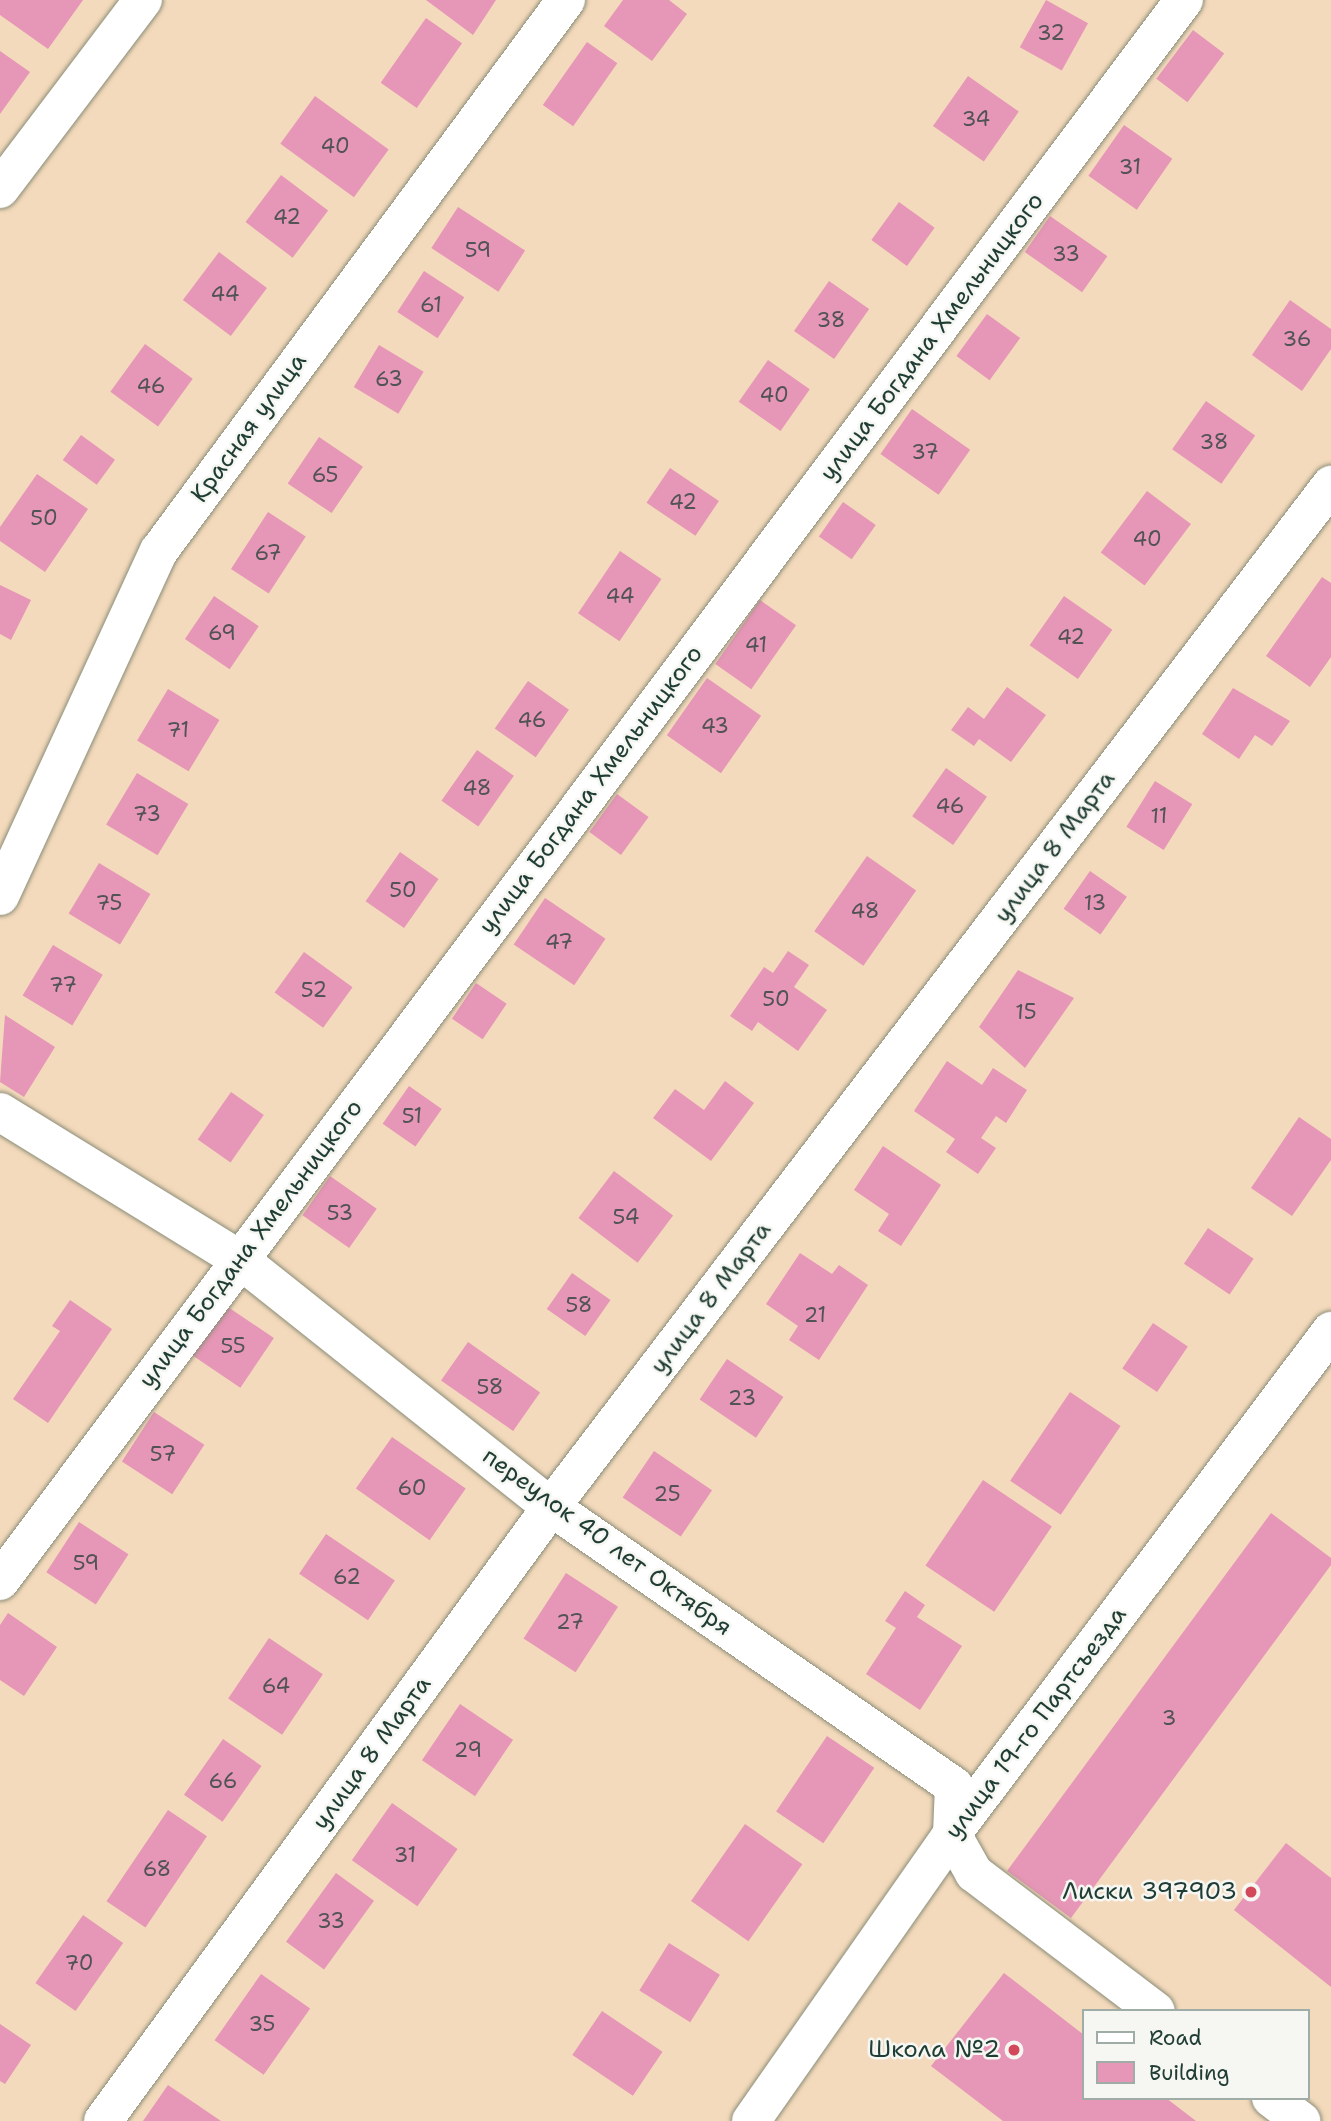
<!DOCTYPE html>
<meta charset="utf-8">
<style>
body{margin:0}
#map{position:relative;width:1331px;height:2121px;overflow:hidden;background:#f4dabc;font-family:"Shantell Sans",sans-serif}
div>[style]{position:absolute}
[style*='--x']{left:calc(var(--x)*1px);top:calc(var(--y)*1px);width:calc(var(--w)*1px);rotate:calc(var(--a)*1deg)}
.building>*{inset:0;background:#e696b6;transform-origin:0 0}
.roads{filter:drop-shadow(0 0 2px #8a8c78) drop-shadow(0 0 2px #8a8c78)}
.minor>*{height:38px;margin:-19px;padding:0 19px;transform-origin:19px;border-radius:19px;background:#fff}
.dots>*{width:19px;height:19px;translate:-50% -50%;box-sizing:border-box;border:4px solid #f6f6f2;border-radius:50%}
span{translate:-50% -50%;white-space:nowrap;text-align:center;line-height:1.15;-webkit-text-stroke:5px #f6f6f2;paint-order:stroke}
.number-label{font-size:21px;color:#515354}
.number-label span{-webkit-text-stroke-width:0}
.street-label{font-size:24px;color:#1f3d34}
.poi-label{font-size:24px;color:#1f3d34}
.right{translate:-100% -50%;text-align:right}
.legend{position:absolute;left:1082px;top:2009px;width:228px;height:91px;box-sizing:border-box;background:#f6f6f2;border:2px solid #a0aca6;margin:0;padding:9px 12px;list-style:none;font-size:21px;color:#1f3d34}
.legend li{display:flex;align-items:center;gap:14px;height:35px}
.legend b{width:35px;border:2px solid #a0aca6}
</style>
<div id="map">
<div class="building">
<i style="clip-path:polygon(0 0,83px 0,48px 49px,0 15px)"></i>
<i style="clip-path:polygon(426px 0,496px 0,473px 35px)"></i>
<i style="clip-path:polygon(623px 0,669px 0,687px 14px,652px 61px,604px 26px)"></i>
<i style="left:1046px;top:0;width:48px;height:54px;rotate:29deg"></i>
<i style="left:426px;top:18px;width:44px;height:79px;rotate:35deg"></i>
<i style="left:1193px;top:30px;width:39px;height:61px;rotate:37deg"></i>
<i style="left:587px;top:42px;width:37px;height:77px;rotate:35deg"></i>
<i style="clip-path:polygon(0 51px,30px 72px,0 114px)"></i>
<i style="left:968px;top:76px;width:62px;height:61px;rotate:35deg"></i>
<i style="left:315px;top:96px;width:91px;height:59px;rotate:36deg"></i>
<i style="left:1124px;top:125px;width:59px;height:62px;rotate:35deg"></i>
<i style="left:281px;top:175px;width:59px;height:59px;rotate:37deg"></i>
<i style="left:899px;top:202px;width:44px;height:47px;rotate:36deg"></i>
<i style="left:458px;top:207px;width:80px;height:49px;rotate:33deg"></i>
<i style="left:1050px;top:216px;width:70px;height:44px;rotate:35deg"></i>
<i style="left:219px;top:252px;width:60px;height:60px;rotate:37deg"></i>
<i style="left:424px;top:271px;width:48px;height:49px;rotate:33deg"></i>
<i style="left:829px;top:281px;width:49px;height:61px;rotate:35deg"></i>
<i style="clip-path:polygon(1290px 300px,1331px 329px,1331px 349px,1302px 391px,1252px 355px)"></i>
<i style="left:987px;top:314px;width:41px;height:52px;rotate:36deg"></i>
<i style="left:145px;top:344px;width:59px;height:59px;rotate:36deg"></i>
<i style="left:379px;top:345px;width:52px;height:49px;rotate:31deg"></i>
<i style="left:768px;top:360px;width:51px;height:51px;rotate:35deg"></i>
<i style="left:1206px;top:401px;width:60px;height:59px;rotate:35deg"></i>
<i style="left:912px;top:409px;width:71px;height:55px;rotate:35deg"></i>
<i style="left:81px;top:435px;width:42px;height:31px;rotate:36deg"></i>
<i style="left:319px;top:437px;width:53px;height:56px;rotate:34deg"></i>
<i style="left:670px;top:468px;width:59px;height:42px;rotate:34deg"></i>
<i style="clip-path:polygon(37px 474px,88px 509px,45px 572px,0 541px,0 527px)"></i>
<i style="left:1147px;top:491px;width:55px;height:77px;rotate:37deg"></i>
<i style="left:843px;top:502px;width:40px;height:42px;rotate:35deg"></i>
<i style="left:268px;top:512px;width:45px;height:68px;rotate:33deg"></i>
<i style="left:620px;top:551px;width:50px;height:75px;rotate:34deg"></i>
<i style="clip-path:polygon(1322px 577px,1331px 583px,1331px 657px,1310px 687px,1266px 656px)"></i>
<i style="clip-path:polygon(0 585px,31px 600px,11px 640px,0 634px)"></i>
<i style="left:214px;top:596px;width:54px;height:52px;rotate:34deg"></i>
<i style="left:1064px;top:596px;width:59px;height:60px;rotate:35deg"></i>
<i style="left:760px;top:600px;width:44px;height:78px;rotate:35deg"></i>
<i style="left:707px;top:678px;width:66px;height:70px;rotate:35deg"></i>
<i style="left:528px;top:681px;width:50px;height:58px;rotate:35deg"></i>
<i style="clip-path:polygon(1007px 687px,1046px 715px,1011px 762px,979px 739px,974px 746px,951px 730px,968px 707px,984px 719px)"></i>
<i style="clip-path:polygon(1233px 688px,1290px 721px,1272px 746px,1255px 735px,1239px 759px,1202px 734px)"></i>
<i style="left:168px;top:689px;width:60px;height:60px;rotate:31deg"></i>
<i style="left:477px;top:750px;width:45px;height:62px;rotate:35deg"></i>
<i style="left:946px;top:768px;width:50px;height:59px;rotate:35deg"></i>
<i style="left:137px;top:773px;width:60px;height:60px;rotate:31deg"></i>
<i style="left:1155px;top:781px;width:44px;height:54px;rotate:32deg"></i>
<i style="left:617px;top:794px;width:39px;height:47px;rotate:36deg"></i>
<i style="left:400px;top:852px;width:47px;height:60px;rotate:35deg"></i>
<i style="left:867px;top:856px;width:60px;height:92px;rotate:35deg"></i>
<i style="left:99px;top:863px;width:60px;height:59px;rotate:31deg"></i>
<i style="left:1090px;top:871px;width:45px;height:46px;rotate:35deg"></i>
<i style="left:545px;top:898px;width:73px;height:56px;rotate:34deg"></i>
<i style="left:53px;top:945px;width:58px;height:59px;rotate:31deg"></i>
<i style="clip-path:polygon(788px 951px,809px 965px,794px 987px,827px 1010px,798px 1051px,758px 1022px,752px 1031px,730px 1016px,764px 967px,773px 973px)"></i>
<i style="left:304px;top:952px;width:60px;height:50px;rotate:36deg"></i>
<i style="clip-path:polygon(1018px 970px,1074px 998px,1025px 1068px,979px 1027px)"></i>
<i style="left:476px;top:983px;width:37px;height:43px;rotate:34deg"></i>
<i style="clip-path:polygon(5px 1015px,55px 1047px,24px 1097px,0 1082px)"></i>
<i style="clip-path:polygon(947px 1061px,982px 1085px,993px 1068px,1027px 1090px,1006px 1123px,996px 1116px,981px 1138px,996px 1148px,978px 1174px,946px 1152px,955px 1139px,914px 1111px)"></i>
<i style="clip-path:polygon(725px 1081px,754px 1103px,711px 1161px,653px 1118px,675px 1089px,704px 1110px)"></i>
<i style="left:409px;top:1086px;width:40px;height:46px;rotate:35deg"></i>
<i style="left:231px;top:1092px;width:40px;height:58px;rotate:35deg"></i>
<i style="clip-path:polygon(1299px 1117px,1331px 1139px,1331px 1160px,1292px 1216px,1251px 1188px)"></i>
<i style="clip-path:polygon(883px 1146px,941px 1185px,901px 1246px,878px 1231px,889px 1214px,854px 1190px)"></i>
<i style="left:614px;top:1171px;width:74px;height:59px;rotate:37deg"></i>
<i style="left:330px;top:1176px;width:57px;height:48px;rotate:35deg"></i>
<i style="left:1208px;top:1228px;width:55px;height:43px;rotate:34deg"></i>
<i style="clip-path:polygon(800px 1253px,832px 1274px,839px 1265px,868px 1285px,819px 1360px,789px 1340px,798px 1326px,766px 1304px)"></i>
<i style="left:572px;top:1273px;width:47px;height:44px;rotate:35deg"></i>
<i style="clip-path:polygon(70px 1300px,112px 1329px,48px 1423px,13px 1399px,60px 1331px,52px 1326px)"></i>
<i style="left:225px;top:1305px;width:59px;height:60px;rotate:34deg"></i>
<i style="left:1153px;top:1323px;width:42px;height:55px;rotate:34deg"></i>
<i style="left:468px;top:1342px;width:88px;height:47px;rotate:35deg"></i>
<i style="left:727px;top:1359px;width:68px;height:49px;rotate:34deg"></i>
<i style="left:1070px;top:1392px;width:61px;height:107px;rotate:34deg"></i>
<i style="left:154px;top:1412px;width:60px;height:59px;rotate:33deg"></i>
<i style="left:392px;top:1437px;width:90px;height:63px;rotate:35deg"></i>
<i style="left:654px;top:1451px;width:70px;height:56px;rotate:34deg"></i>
<i style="left:983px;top:1480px;width:83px;height:103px;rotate:34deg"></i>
<i style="clip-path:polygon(1271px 1513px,1331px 1558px,1331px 1565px,1071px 1918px,1007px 1871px)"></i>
<i style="left:79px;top:1522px;width:59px;height:60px;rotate:33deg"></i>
<i style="left:326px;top:1534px;width:83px;height:48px;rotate:34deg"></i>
<i style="left:566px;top:1573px;width:62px;height:78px;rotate:33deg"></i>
<i style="clip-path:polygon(905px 1591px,925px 1605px,917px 1617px,962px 1646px,920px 1710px,866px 1674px,896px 1628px,885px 1621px)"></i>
<i style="clip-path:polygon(8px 1613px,57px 1647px,24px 1696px,0 1680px,0 1625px)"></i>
<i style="left:269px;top:1638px;width:65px;height:73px;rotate:34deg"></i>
<i style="left:460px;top:1704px;width:64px;height:68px;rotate:34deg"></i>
<i style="left:827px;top:1736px;width:57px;height:91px;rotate:34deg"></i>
<i style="left:223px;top:1739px;width:47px;height:68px;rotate:35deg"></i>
<i style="left:392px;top:1803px;width:80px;height:70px;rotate:35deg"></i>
<i style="left:168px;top:1810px;width:47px;height:110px;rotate:34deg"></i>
<i style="left:745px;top:1824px;width:70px;height:94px;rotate:35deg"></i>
<i style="clip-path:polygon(1286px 1843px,1331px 1878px,1331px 1987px,1234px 1910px)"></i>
<i style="left:336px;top:1873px;width:47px;height:85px;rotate:36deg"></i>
<i style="left:83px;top:1915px;width:49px;height:83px;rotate:35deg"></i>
<i style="left:669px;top:1943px;width:60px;height:56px;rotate:32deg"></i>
<i style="clip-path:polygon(1004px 1973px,1084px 2035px,1084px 2098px,1166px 2098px,1196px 2121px,1003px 2121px,931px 2066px)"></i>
<i style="left:261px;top:1974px;width:60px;height:81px;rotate:35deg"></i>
<i style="left:602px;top:2011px;width:73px;height:53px;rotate:34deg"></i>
<i style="clip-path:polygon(0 2024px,31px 2045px,5px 2084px,0 2081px)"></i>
<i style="clip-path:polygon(168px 2085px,221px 2121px,143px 2121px)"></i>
</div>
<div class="roads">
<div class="minor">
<i style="--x:0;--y:189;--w:237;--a:-52.9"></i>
<i style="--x:0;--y:896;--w:380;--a:-65.3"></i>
<i style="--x:159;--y:551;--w:685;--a:-53.55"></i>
<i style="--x:0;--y:1112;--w:281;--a:31.6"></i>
<i style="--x:239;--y:1259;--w:399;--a:38.5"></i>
<i style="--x:551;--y:1507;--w:490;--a:34.7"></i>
<i style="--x:954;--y:1786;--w:48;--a:92.4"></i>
<i style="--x:952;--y:1834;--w:45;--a:60.6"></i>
<i style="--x:974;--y:1873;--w:228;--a:37.2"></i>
<i style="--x:0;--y:1581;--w:1975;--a:-53.17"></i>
<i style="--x:1271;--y:2098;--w:38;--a:37"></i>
<i style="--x:103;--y:2121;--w:760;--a:-53.88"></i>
<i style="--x:551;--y:1507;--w:1286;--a:-52.65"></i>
<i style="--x:751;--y:2121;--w:350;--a:-55"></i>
<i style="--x:952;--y:1834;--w:630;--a:-53"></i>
</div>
</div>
<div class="dots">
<i style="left:1251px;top:1892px;background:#d1495b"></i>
<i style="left:1014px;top:2050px;background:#d1495b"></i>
</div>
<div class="number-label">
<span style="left:1051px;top:33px">32</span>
<span style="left:976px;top:119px">34</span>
<span style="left:335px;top:146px">40</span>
<span style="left:1130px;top:167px">31</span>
<span style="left:287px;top:217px">42</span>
<span style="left:478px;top:250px">59</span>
<span style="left:1066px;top:254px">33</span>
<span style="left:225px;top:294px">44</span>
<span style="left:431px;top:305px">61</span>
<span style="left:831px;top:320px">38</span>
<span style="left:1297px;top:339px">36</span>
<span style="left:389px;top:379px">63</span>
<span style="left:151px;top:386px">46</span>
<span style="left:774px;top:395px">40</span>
<span style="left:1214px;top:442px">38</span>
<span style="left:925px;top:452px">37</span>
<span style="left:325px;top:475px">65</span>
<span style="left:683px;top:502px">42</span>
<span style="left:44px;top:518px">50</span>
<span style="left:1147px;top:539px">40</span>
<span style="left:268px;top:553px">67</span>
<span style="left:620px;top:596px">44</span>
<span style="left:222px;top:633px">69</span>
<span style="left:1071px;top:637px">42</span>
<span style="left:756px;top:645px">41</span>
<span style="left:532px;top:720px">46</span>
<span style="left:715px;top:726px">43</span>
<span style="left:178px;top:730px">71</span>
<span style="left:477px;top:788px">48</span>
<span style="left:950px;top:806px">46</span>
<span style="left:147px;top:814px">73</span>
<span style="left:1159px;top:816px">11</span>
<span style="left:403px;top:890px">50</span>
<span style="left:109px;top:903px">75</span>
<span style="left:1095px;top:903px">13</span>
<span style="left:865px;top:911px">48</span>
<span style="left:559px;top:942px">47</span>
<span style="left:63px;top:985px">77</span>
<span style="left:314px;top:990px">52</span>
<span style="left:776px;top:999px">50</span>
<span style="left:1026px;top:1012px">15</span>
<span style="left:412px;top:1116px">51</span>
<span style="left:340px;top:1213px">53</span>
<span style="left:626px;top:1217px">54</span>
<span style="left:579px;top:1305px">58</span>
<span style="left:815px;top:1315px">21</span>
<span style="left:233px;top:1346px">55</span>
<span style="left:490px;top:1387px">58</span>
<span style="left:742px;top:1398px">23</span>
<span style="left:163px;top:1454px">57</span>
<span style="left:412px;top:1488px">60</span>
<span style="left:667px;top:1494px">25</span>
<span style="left:86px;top:1563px">59</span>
<span style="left:347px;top:1577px">62</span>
<span style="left:570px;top:1622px">27</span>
<span style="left:276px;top:1686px">64</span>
<span style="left:1169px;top:1718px">3</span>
<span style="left:468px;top:1750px">29</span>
<span style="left:223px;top:1781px">66</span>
<span style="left:405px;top:1855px">31</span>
<span style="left:157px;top:1869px">68</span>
<span style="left:331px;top:1921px">33</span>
<span style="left:79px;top:1963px">70</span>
<span style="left:262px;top:2024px">35</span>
</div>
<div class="street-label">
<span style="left:932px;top:337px;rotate:-53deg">улица Богдана Хмельницкого</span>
<span style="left:249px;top:428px;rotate:-54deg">Красная улица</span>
<span style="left:591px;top:790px;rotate:-53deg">улица Богдана Хмельницкого</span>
<span style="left:1055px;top:847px;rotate:-53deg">улица 8 Марта</span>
<span style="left:251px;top:1244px;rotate:-53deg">улица Богдана Хмельницкого</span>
<span style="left:711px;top:1298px;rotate:-53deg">улица 8 Марта</span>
<span style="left:607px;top:1542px;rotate:36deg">переулок 40 лет Октября</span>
<span style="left:1036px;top:1723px;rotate:-53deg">улица 19-го Партсъезда</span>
<span style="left:372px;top:1753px;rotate:-54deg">улица 8 Марта</span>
</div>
<div class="poi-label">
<span class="right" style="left:1237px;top:1892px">Лиски 397903</span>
<span class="right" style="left:1000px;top:2050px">Школа №2</span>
</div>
<ul class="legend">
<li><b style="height:9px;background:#fff"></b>Road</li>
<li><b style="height:19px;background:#e696b6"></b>Building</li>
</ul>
</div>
